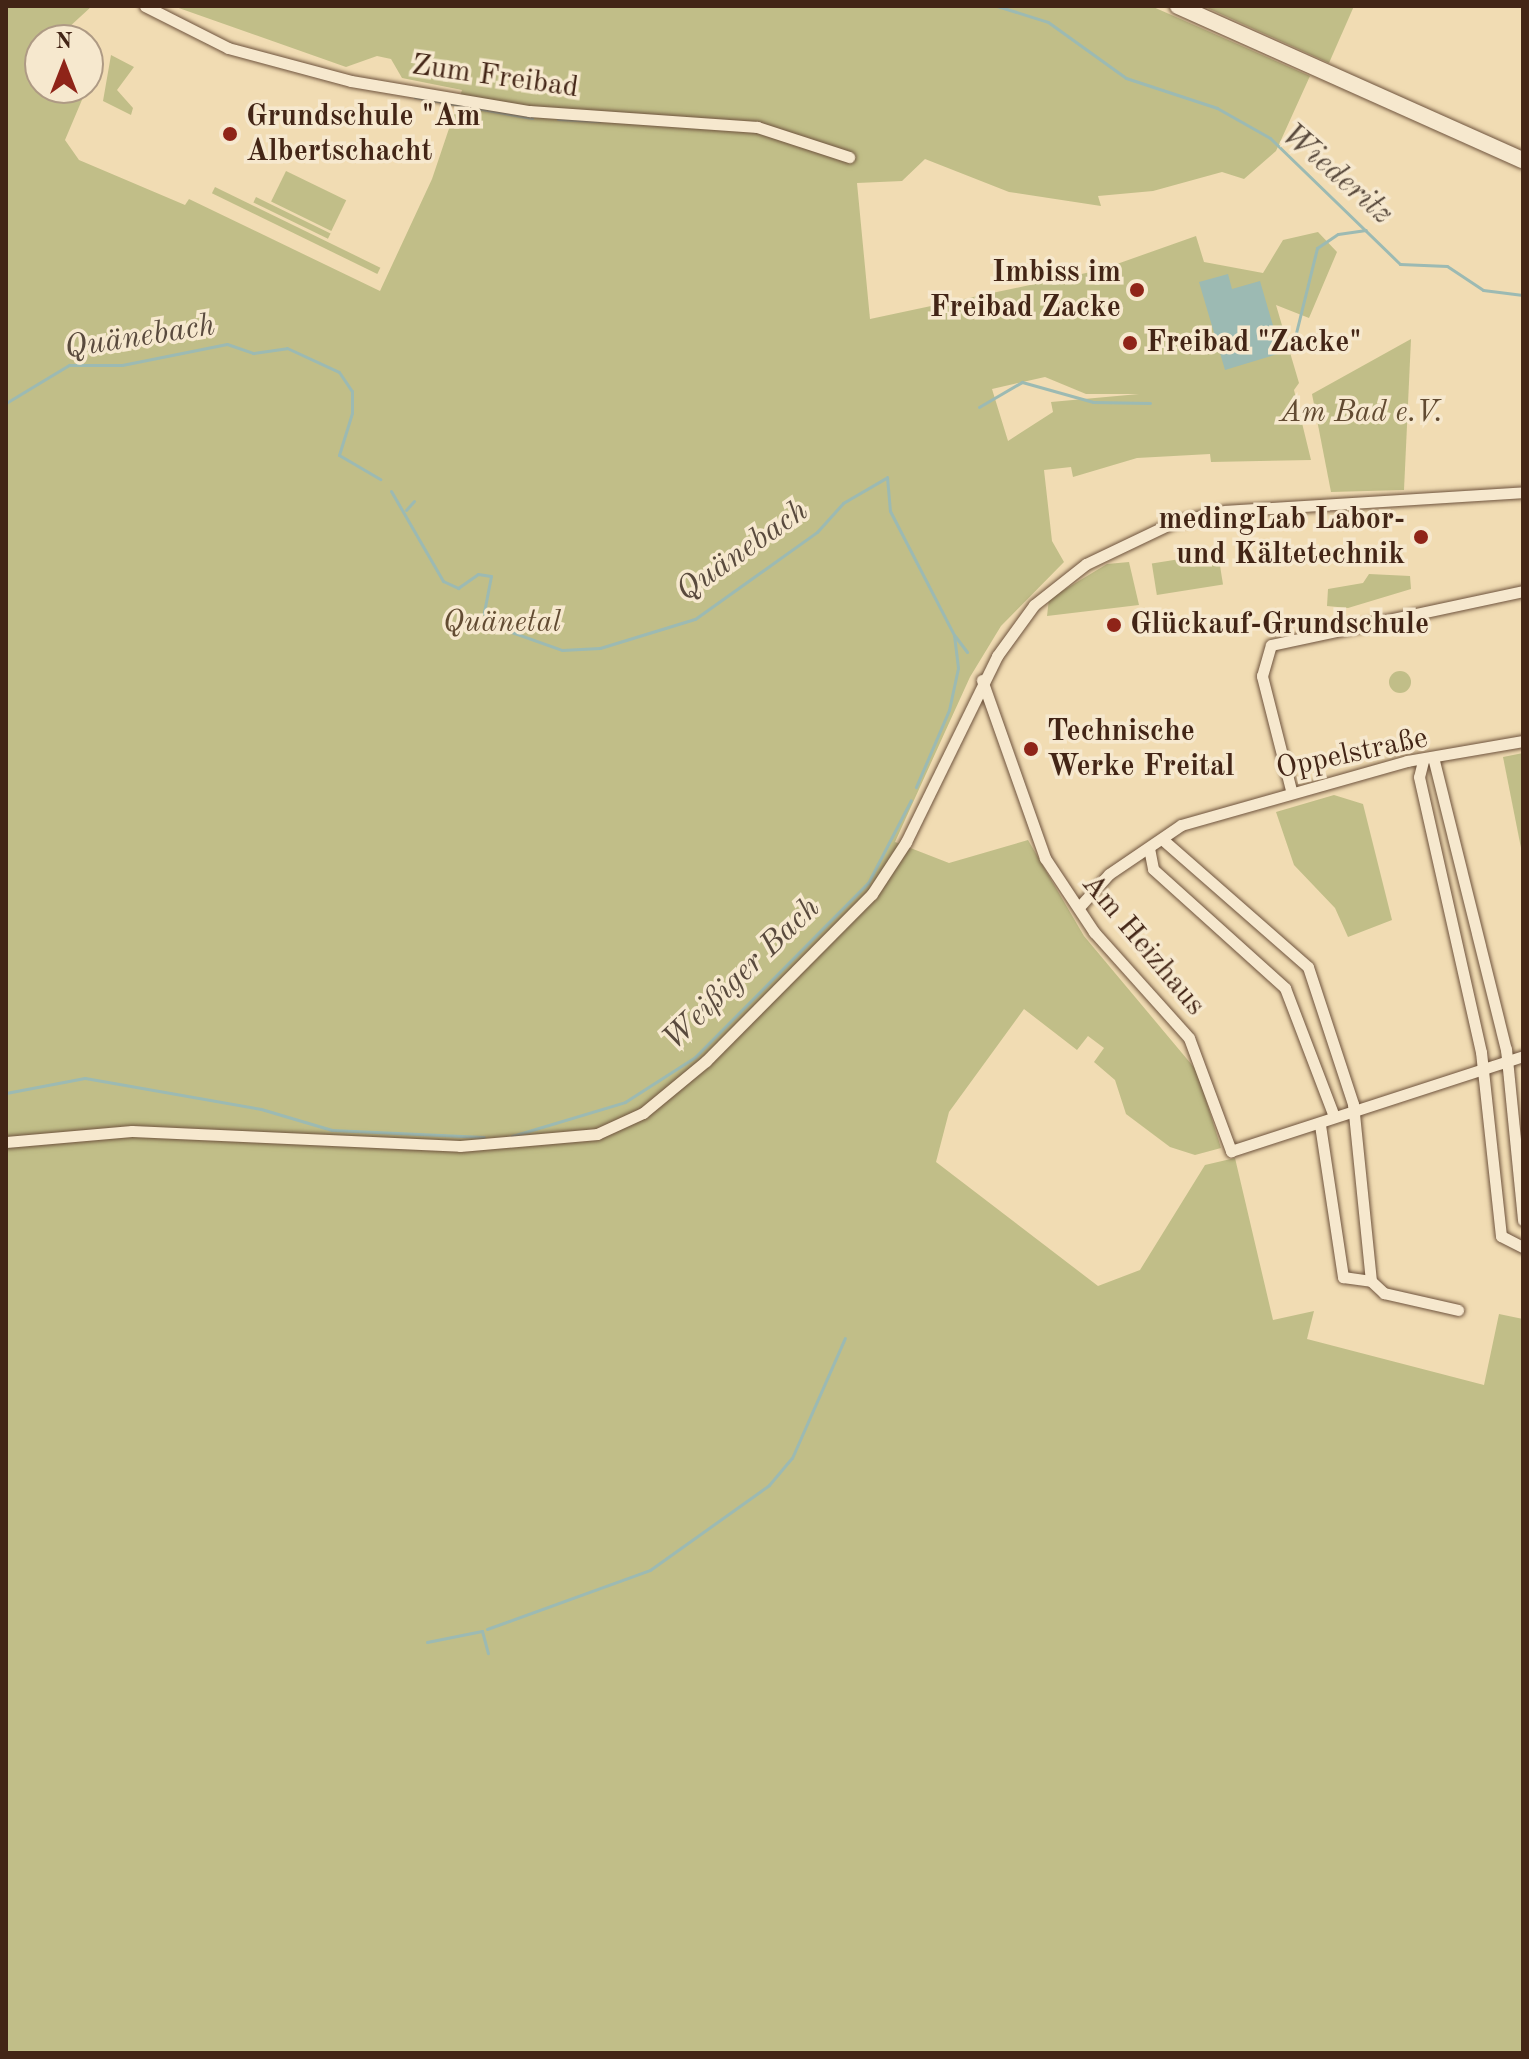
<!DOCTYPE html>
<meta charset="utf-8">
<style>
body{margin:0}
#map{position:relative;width:1529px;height:2059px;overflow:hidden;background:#f1dcb3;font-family:"Old Standard TT",serif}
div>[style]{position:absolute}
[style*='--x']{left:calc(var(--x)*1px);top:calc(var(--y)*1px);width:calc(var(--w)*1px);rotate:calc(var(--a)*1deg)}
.green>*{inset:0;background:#c1be88;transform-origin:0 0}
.round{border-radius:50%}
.water>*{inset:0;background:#9cbab3}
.stream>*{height:3px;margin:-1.5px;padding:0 1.5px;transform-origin:1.5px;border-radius:1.5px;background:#9cbab3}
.roads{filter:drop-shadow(0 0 2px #6e533d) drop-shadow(0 0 2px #6e533d)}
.street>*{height:11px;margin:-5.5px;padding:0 5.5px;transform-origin:5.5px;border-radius:5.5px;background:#f6e8ce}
.secondary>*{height:16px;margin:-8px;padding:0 8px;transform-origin:8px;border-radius:8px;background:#f6e8ce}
.dots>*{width:22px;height:22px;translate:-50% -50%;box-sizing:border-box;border:4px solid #f6e8ce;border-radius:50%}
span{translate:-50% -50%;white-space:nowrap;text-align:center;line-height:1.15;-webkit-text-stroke:7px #f6e8ce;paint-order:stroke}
.street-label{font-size:30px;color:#432516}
.poi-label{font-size:30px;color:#432516;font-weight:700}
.left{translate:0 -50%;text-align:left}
.right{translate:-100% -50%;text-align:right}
.park-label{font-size:30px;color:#624b32;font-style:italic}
.water-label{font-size:32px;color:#594a3d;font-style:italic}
.frame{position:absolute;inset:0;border:8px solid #432516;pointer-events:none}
.north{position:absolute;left:24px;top:24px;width:80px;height:80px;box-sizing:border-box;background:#f6e8ce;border:2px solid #ae9a84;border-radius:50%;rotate:0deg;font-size:22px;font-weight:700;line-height:32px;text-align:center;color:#432516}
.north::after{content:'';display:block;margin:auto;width:28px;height:36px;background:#8f2418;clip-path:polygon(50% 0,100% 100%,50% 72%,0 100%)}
</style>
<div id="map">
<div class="green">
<i style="clip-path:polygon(evenodd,6px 6px,92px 6px,55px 40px,40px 40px,40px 88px,87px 88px,65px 140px,79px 160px,185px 205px,189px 199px,380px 291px,432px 179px,462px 90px,402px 78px,391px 59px,377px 56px,346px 67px,173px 6px,1151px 6px,1310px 76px,1276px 151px,1244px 179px,1222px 172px,1153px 191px,1098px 196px,1101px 206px,1009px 192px,925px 159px,902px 181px,857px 183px,870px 319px,1100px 270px,1196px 236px,1204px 262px,1263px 273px,1283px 240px,1318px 232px,1337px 252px,1309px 318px,1276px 305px,1299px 383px,1294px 390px,1311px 460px,1211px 462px,1210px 454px,1137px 458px,1073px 477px,1071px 467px,1044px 470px,1052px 541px,1064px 562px,1001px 626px,970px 677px,895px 842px,949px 863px,1028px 840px,1084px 936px,1197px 1071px,1221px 1148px,1195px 1155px,1170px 1147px,1126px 1114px,1115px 1080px,1094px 1062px,1104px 1048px,1088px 1036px,1077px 1050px,1024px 1009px,949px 1112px,936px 1162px,1098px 1286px,1140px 1270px,1205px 1165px,1235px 1158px,1273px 1320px,1314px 1311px,1307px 1339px,1484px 1385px,1499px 1314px,1523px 1319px,1523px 2053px,6px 2053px,6px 6px,1045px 377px,1086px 394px,1139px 394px,1051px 402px,1053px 412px,1008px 441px,992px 389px,1045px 377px)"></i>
<i style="clip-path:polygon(1203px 6px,1354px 6px,1329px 63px)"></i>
<i style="clip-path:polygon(111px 55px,134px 67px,117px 90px,133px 108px,131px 115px,103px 101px)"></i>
<i style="left:286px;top:171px;width:67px;height:34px;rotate:26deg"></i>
<i style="left:215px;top:187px;width:184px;height:7px;rotate:26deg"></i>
<i style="left:256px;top:197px;width:83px;height:6px;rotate:26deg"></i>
<i style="clip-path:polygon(1411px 339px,1404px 490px,1331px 492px,1312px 394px)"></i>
<i style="left:1218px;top:553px;width:32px;height:67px;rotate:81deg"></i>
<i style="clip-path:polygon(1129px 562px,1139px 605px,1047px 616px,1049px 599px,1107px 564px)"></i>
<i style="clip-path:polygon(1369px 574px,1410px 576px,1411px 589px,1348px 608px,1327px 606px,1328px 589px,1363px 583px)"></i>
<i class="round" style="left:1389px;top:671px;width:22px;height:22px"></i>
<i style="clip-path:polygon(1523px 753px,1523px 858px,1503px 757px)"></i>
<i style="clip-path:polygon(1334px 795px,1363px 804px,1392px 920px,1348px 937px,1335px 908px,1294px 865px,1276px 812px)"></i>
</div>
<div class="water">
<i style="clip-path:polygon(1228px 274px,1232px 289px,1260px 281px,1281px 353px,1225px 370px,1199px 282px)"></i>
</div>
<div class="stream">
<i style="--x:997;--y:6;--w:53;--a:17.4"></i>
<i style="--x:1048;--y:22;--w:96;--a:35.7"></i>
<i style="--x:1126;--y:78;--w:96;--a:18.2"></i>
<i style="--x:1217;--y:108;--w:61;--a:29.5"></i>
<i style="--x:1270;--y:138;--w:181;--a:44.1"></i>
<i style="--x:1400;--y:264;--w:47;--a:2.4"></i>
<i style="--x:1447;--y:266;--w:43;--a:33.7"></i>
<i style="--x:1483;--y:290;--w:40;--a:7.1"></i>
<i style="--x:415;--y:97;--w:119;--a:10.2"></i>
<i style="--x:558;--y:119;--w:41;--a:2.8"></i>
<i style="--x:1293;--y:345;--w:100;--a:-76.1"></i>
<i style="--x:1317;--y:248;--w:25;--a:-34"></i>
<i style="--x:1338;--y:234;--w:28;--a:-8"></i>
<i style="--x:6;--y:403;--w:74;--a:-31.1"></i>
<i style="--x:69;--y:365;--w:53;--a:0"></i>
<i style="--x:122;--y:365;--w:107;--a:-11.3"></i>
<i style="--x:227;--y:344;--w:28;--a:19"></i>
<i style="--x:253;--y:353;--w:34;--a:-8"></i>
<i style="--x:287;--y:348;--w:57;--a:24.8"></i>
<i style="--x:339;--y:372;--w:23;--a:56"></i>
<i style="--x:352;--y:391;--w:22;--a:90"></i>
<i style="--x:352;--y:413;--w:44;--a:107.2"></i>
<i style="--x:339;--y:455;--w:48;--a:30.3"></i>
<i style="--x:979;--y:407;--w:50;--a:-30.2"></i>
<i style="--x:1022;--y:382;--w:74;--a:15.7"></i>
<i style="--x:1093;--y:402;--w:57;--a:1"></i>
<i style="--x:887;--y:477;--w:34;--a:85"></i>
<i style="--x:890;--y:511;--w:140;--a:62.7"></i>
<i style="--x:954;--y:635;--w:33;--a:83"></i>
<i style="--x:958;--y:668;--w:43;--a:102.1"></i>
<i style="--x:949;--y:710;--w:84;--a:113.2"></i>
<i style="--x:391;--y:491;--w:104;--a:60"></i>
<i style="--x:443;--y:581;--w:17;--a:25"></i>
<i style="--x:458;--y:588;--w:24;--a:-35"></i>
<i style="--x:478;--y:574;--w:13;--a:9"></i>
<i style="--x:491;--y:576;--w:38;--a:101"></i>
<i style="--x:484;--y:613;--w:12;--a:66"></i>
<i style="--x:489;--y:624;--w:77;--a:19.6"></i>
<i style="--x:562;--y:650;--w:38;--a:-3"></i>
<i style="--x:600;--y:648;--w:99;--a:-17"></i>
<i style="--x:695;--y:619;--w:150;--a:-35.5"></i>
<i style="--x:817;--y:532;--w:39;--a:-48"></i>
<i style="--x:843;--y:503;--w:50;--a:-30.2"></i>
<i style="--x:406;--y:510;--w:12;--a:-48"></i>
<i style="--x:955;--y:636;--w:20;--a:53"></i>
<i style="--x:6;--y:1093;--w:80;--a:-10.8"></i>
<i style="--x:85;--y:1078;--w:179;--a:10"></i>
<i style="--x:261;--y:1109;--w:74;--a:16.5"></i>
<i style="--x:332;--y:1130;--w:152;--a:2.6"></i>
<i style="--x:512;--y:1136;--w:118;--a:-16.7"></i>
<i style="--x:625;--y:1102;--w:83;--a:-32.7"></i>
<i style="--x:695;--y:1057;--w:245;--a:-45.2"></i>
<i style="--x:868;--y:883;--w:93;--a:-62.6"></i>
<i style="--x:487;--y:1629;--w:173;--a:-19.9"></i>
<i style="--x:650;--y:1570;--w:146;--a:-35.5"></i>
<i style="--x:769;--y:1485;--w:35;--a:-50"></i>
<i style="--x:792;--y:1458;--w:131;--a:-66.2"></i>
<i style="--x:427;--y:1642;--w:56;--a:-11.3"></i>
<i style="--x:482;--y:1631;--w:23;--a:75"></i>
</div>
<div class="roads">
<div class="street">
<i style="--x:145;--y:6;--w:93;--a:26.8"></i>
<i style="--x:228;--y:48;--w:127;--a:15"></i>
<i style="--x:351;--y:81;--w:181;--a:9.6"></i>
<i style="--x:529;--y:111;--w:229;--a:4"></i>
<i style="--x:757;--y:127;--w:97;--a:18.1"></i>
<i style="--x:982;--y:680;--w:189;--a:70.5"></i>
<i style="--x:1045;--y:858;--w:89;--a:56.5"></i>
<i style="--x:1094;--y:932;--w:142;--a:48.1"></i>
<i style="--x:1189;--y:1038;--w:121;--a:69.6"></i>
<i style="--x:1231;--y:1151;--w:307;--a:-18"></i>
<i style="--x:1423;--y:761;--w:16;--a:104"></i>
<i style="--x:1419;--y:777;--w:282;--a:77.3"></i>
<i style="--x:1481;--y:1052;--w:185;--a:83.8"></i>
<i style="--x:1501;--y:1236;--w:25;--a:27"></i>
<i style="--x:1434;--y:761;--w:297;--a:76"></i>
<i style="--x:1506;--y:1049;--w:172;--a:84.3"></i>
<i style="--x:1291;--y:790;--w:118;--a:-104.3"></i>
<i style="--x:1262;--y:676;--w:32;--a:-74"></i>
<i style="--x:1271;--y:645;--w:258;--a:-12.1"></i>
<i style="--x:1162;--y:839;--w:194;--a:41.2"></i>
<i style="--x:1308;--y:967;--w:144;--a:71.8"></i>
<i style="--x:1353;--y:1104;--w:178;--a:84.2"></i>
<i style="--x:1149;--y:848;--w:21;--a:79"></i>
<i style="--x:1153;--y:869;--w:178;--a:42"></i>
<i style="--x:1285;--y:988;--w:137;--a:69.1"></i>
<i style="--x:1080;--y:906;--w:43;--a:-47.8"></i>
<i style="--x:1109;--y:874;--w:87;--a:-34.2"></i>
<i style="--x:1181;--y:825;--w:235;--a:-15.8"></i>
<i style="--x:1407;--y:761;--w:118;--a:-9.8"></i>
<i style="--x:1320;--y:1125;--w:154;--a:81.4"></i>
<i style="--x:1343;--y:1277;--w:28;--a:8"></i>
<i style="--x:6;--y:1142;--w:126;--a:-5"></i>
<i style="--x:132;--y:1131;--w:328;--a:2.6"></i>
<i style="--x:460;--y:1146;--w:138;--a:-5"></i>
<i style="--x:597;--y:1134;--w:51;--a:-24.5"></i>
<i style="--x:643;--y:1113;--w:82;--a:-39.5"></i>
<i style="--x:706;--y:1061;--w:235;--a:-45.2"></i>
<i style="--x:872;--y:894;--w:62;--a:-56.8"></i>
<i style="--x:906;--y:842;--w:207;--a:-63.9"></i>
<i style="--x:997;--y:656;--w:63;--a:-54"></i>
<i style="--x:1034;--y:605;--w:66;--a:-38.3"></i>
<i style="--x:1086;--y:564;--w:98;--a:-25.5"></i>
<i style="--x:1174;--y:522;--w:52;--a:-12.2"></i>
<i style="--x:1225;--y:511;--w:299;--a:-3.6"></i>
<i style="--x:1371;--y:1281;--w:18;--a:43"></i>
<i style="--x:1384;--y:1293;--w:76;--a:12.9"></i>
</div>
<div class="secondary">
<i style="--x:1178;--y:6;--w:378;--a:24.1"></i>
</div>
</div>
<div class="dots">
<i style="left:230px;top:134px;background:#8f2418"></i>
<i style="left:1137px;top:290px;background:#8f2418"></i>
<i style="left:1130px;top:343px;background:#8f2418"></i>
<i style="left:1421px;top:537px;background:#8f2418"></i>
<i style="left:1114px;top:625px;background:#8f2418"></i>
<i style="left:1031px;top:749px;background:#8f2418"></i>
</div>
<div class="street-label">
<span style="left:495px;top:77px;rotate:8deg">Zum Freibad</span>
<span style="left:1352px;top:754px;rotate:-12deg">Oppelstraße</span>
<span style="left:1143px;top:945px;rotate:50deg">Am Heizhaus</span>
</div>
<div class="poi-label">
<span class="left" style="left:246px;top:134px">Grundschule "Am<br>Albertschacht</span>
<span class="right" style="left:1121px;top:290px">Imbiss im<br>Freibad Zacke</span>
<span class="left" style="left:1146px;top:343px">Freibad "Zacke"</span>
<span class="right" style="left:1405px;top:537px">medingLab Labor-<br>und Kältetechnik</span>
<span class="left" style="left:1130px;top:625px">Glückauf-Grundschule</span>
<span class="left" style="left:1047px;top:749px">Technische<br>Werke Freital</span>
</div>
<div class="park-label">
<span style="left:1361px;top:413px">Am Bad e.V.</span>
<span style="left:502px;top:623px">Quänetal</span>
</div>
<div class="water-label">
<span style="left:1336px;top:175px;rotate:41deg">Wiederitz</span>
<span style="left:140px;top:338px;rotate:-9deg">Quänebach</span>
<span style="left:743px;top:552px;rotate:-35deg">Quänebach</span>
<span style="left:742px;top:975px;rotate:-44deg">Weißiger Bach</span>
</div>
<div class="frame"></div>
<div class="north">N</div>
</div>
